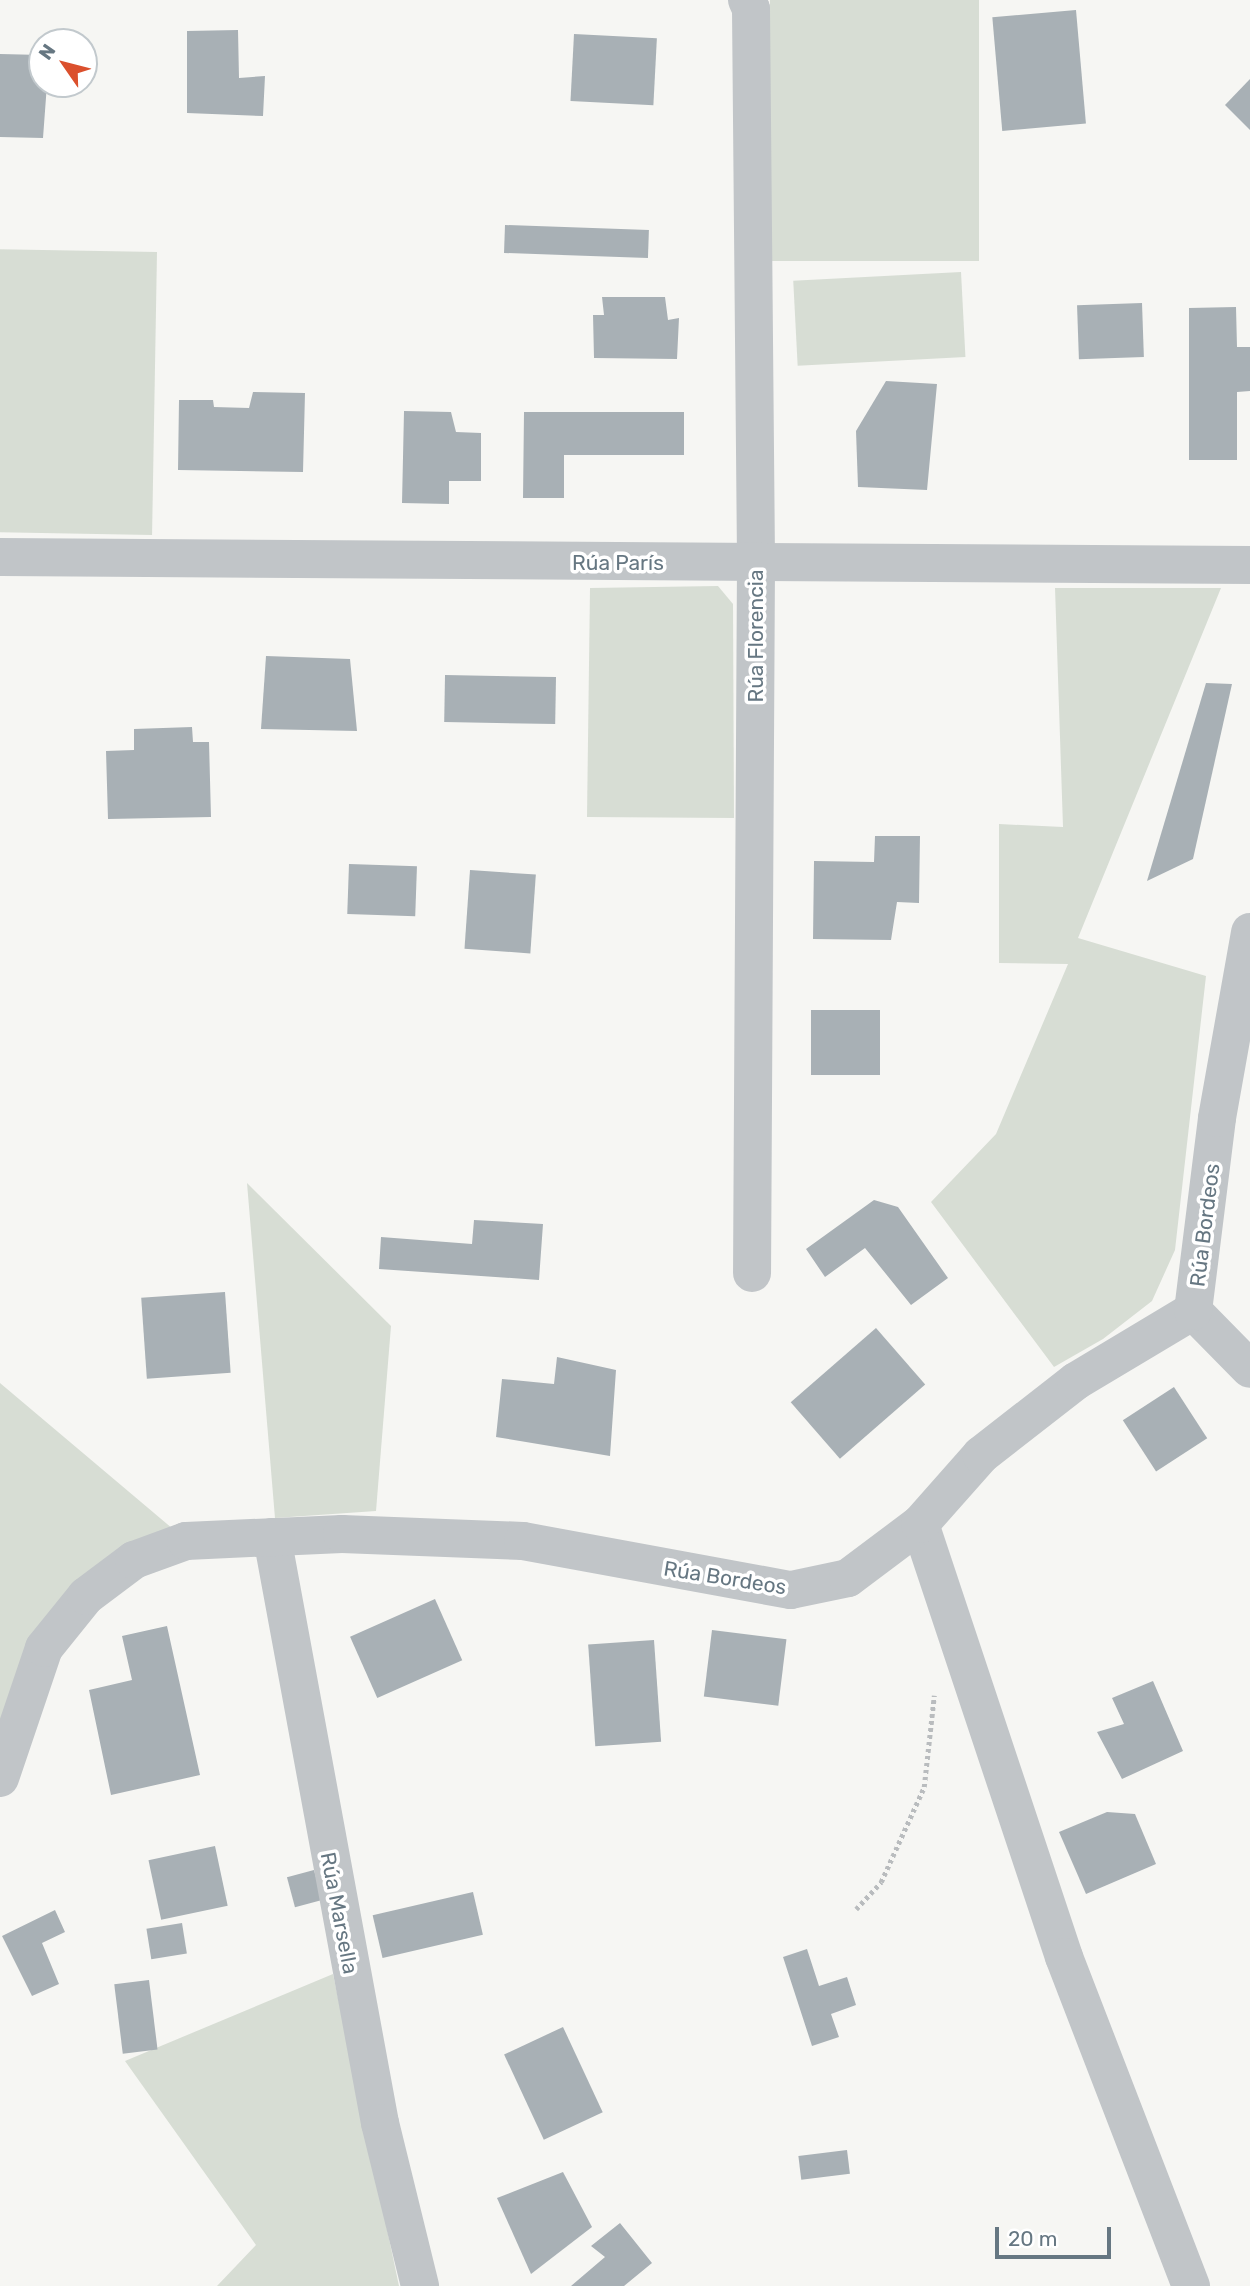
<!DOCTYPE html>
<meta charset="utf-8">
<style>
body{margin:0}
#map{position:relative;width:1250px;height:2286px;overflow:hidden;background:#f6f6f3;font-family:Rubik,sans-serif}
div>[style]{position:absolute}
[style*='--x']{left:calc(var(--x)*1px);top:calc(var(--y)*1px);width:calc(var(--w)*1px);rotate:calc(var(--a)*1deg)}
.green>*{inset:0;background:#d7ddd4;transform-origin:0 0}
.building>*{inset:0;background:#a8b0b5;transform-origin:0 0}
.path>*{height:4.5px;margin-top:-2.25px;transform-origin:0;background:repeating-linear-gradient(90deg,#b9bcbe 0 3.5px,transparent 0 7px)}
.minor>*{height:38px;margin:-19px;padding:0 19px;transform-origin:19px;border-radius:19px;background:#c1c5c8}
span{translate:-50% -50%;white-space:nowrap;text-align:center;line-height:1.15;-webkit-text-stroke:7px #fff;paint-order:stroke}
.street-label{font-size:21px;color:#667782}
.north{position:absolute;left:28px;top:28px;width:70px;height:70px;box-sizing:border-box;background:#fff;border:2px solid #c2c9cd;border-radius:50%;rotate:305deg;font-size:19px;font-weight:700;line-height:28px;text-align:center;color:#667782}
.north::after{content:'';display:block;margin:auto;width:24px;height:32px;background:#db502d;clip-path:polygon(50% 0,100% 100%,50% 72%,0 100%)}
.scale{position:absolute;left:995px;top:2227px;width:116px;height:32px;box-sizing:border-box;border:4px solid #667782;border-top:0;padding-left:9px;font-size:21px;line-height:24px;white-space:nowrap;color:#667782;-webkit-text-stroke:5px #fff;paint-order:stroke}
</style>
<div id="map">
<div class="green">
<i style="left:770px;top:0;width:209px;height:261px"></i>
<i style="left:157px;top:252px;width:283px;height:157px;rotate:91deg"></i>
<i style="left:961px;top:272px;width:85px;height:168px;rotate:87deg"></i>
<i style="clip-path:polygon(718px 586px,733px 604px,734px 818px,587px 817px,590px 588px)"></i>
<i style="clip-path:polygon(1055px 588px,1221px 588px,1078px 938px,1206px 976px,1175px 1250px,1152px 1301px,1103px 1339px,1054px 1367px,931px 1202px,996px 1134px,1068px 964px,999px 963px,999px 824px,1063px 827px)"></i>
<i style="clip-path:polygon(247px 1183px,391px 1326px,376px 1511px,275px 1518px)"></i>
<i style="clip-path:polygon(0 1383px,173px 1529px,114px 1555px,0 1725px)"></i>
<i style="clip-path:polygon(333px 1974px,399px 2286px,217px 2286px,256px 2245px,125px 2061px)"></i>
</div>
<div class="building">
<i style="left:1076px;top:10px;width:114px;height:84px;rotate:85deg"></i>
<i style="clip-path:polygon(238px 30px,239px 78px,265px 76px,263px 116px,187px 113px,187px 31px)"></i>
<i style="left:574px;top:34px;width:83px;height:67px;rotate:3deg"></i>
<i style="clip-path:polygon(0 54px,42px 55px,42px 84px,47px 84px,43px 138px,0 137px)"></i>
<i style="clip-path:polygon(1250px 79px,1250px 130px,1225px 105px)"></i>
<i style="left:505px;top:225px;width:144px;height:28px;rotate:2deg"></i>
<i style="clip-path:polygon(602px 297px,665px 297px,668px 320px,679px 318px,677px 359px,594px 358px,593px 315px,604px 315px)"></i>
<i style="left:1142px;top:303px;width:54px;height:65px;rotate:88deg"></i>
<i style="clip-path:polygon(1236px 307px,1237px 347px,1250px 347px,1250px 391px,1237px 392px,1237px 460px,1189px 460px,1189px 308px)"></i>
<i style="clip-path:polygon(886px 381px,937px 384px,927px 490px,858px 487px,856px 431px)"></i>
<i style="clip-path:polygon(253px 392px,305px 393px,303px 472px,178px 470px,179px 400px,213px 400px,214px 407px,249px 408px)"></i>
<i style="clip-path:polygon(404px 411px,451px 412px,456px 432px,481px 433px,481px 481px,449px 481px,449px 504px,402px 503px)"></i>
<i style="clip-path:polygon(524px 412px,684px 412px,684px 455px,564px 455px,564px 498px,523px 498px)"></i>
<i style="clip-path:polygon(266px 656px,350px 659px,357px 731px,261px 729px)"></i>
<i style="left:556px;top:677px;width:47px;height:111px;rotate:91deg"></i>
<i style="clip-path:polygon(1206px 683px,1232px 684px,1193px 859px,1147px 881px)"></i>
<i style="clip-path:polygon(192px 727px,193px 742px,209px 742px,211px 817px,108px 819px,106px 751px,134px 750px,134px 729px)"></i>
<i style="clip-path:polygon(875px 836px,920px 836px,919px 903px,897px 902px,891px 940px,813px 939px,814px 861px,874px 862px)"></i>
<i style="left:349px;top:864px;width:68px;height:50px;rotate:2deg"></i>
<i style="left:470px;top:870px;width:66px;height:79px;rotate:4deg"></i>
<i style="left:880px;top:1010px;width:65px;height:69px;rotate:90deg"></i>
<i style="clip-path:polygon(874px 1200px,898px 1207px,948px 1278px,911px 1305px,865px 1248px,825px 1277px,806px 1249px)"></i>
<i style="clip-path:polygon(474px 1220px,543px 1224px,539px 1280px,379px 1269px,381px 1237px,472px 1244px)"></i>
<i style="left:225px;top:1292px;width:81px;height:84px;rotate:86deg"></i>
<i style="left:876px;top:1328px;width:75px;height:113px;rotate:49deg"></i>
<i style="clip-path:polygon(557px 1357px,616px 1370px,610px 1456px,496px 1437px,502px 1379px,554px 1384px)"></i>
<i style="left:1174px;top:1387px;width:61px;height:61px;rotate:57deg"></i>
<i style="left:435px;top:1599px;width:67px;height:93px;rotate:66deg"></i>
<i style="clip-path:polygon(167px 1626px,200px 1775px,111px 1795px,89px 1690px,132px 1680px,122px 1636px)"></i>
<i style="left:712px;top:1630px;width:75px;height:67px;rotate:7deg"></i>
<i style="left:654px;top:1640px;width:102px;height:66px;rotate:86deg"></i>
<i style="clip-path:polygon(1153px 1681px,1183px 1751px,1122px 1779px,1097px 1732px,1124px 1724px,1112px 1698px)"></i>
<i style="clip-path:polygon(1107px 1812px,1135px 1814px,1156px 1864px,1086px 1894px,1059px 1832px)"></i>
<i style="left:215px;top:1846px;width:61px;height:68px;rotate:78deg"></i>
<i style="left:314px;top:1870px;width:31px;height:28px;rotate:75deg"></i>
<i style="left:473px;top:1892px;width:44px;height:103px;rotate:77deg"></i>
<i style="clip-path:polygon(55px 1910px,65px 1932px,42px 1943px,59px 1984px,32px 1996px,2px 1936px)"></i>
<i style="left:182px;top:1923px;width:31px;height:36px;rotate:81deg"></i>
<i style="clip-path:polygon(807px 1949px,819px 1986px,847px 1977px,856px 2005px,831px 2014px,839px 2037px,812px 2046px,783px 1957px)"></i>
<i style="left:149px;top:1980px;width:70px;height:35px;rotate:83deg"></i>
<i style="left:563px;top:2027px;width:94px;height:65px;rotate:65deg"></i>
<i style="left:847px;top:2150px;width:24px;height:49px;rotate:83deg"></i>
<i style="clip-path:polygon(563px 2172px,592px 2227px,531px 2274px,497px 2198px)"></i>
<i style="clip-path:polygon(620px 2223px,652px 2263px,624px 2286px,571px 2286px,605px 2257px,591px 2246px)"></i>
</div>
<div class="path">
<i style="--x:856;--y:1909;--w:37;--a:-47"></i>
<i style="--x:881;--y:1882;--w:104;--a:-65.6"></i>
<i style="--x:924;--y:1787;--w:92;--a:-83.7"></i>
</div>
<div class="minor">
<i style="--x:747;--y:0;--w:10;--a:66"></i>
<i style="--x:751;--y:9;--w:554;--a:89.48"></i>
<i style="--x:756;--y:563;--w:710;--a:90.32"></i>
<i style="--x:0;--y:557;--w:1250;--a:0.37"></i>
<i style="--x:1193;--y:1311;--w:81;--a:45.5"></i>
<i style="--x:920;--y:1524;--w:456;--a:71.6"></i>
<i style="--x:1064;--y:1957;--w:353;--a:68.9"></i>
<i style="--x:272;--y:1537;--w:596;--a:79.56"></i>
<i style="--x:380;--y:2123;--w:168;--a:76.2"></i>
<i style="--x:0;--y:1778;--w:137;--a:-71.3"></i>
<i style="--x:44;--y:1648;--w:67;--a:-51.1"></i>
<i style="--x:86;--y:1596;--w:60;--a:-36.9"></i>
<i style="--x:134;--y:1560;--w:55;--a:-20.1"></i>
<i style="--x:186;--y:1541;--w:156;--a:-2.6"></i>
<i style="--x:342;--y:1534;--w:181;--a:2.2"></i>
<i style="--x:523;--y:1541;--w:272;--a:10.4"></i>
<i style="--x:791;--y:1590;--w:58;--a:-11.9"></i>
<i style="--x:848;--y:1578;--w:90;--a:-36.9"></i>
<i style="--x:920;--y:1524;--w:92;--a:-48.5"></i>
<i style="--x:981;--y:1455;--w:120;--a:-37.9"></i>
<i style="--x:1076;--y:1381;--w:136;--a:-30.9"></i>
<i style="--x:1193;--y:1311;--w:194;--a:-82.9"></i>
<i style="--x:1217;--y:1118;--w:189;--a:-79.9"></i>
</div>
<div class="street-label">
<span style="left:618px;top:563px">Rúa París</span>
<span style="left:756px;top:636px;rotate:-90deg">Rúa Florencia</span>
<span style="left:1205px;top:1225px;rotate:-83deg">Rúa Bordeos</span>
<span style="left:725px;top:1578px;rotate:9deg">Rúa Bordeos</span>
<span style="left:339px;top:1913px;rotate:79deg">Rúa Marsella</span>
</div>
<div class="north">N</div>
<div class="scale">20 m</div>
</div>
